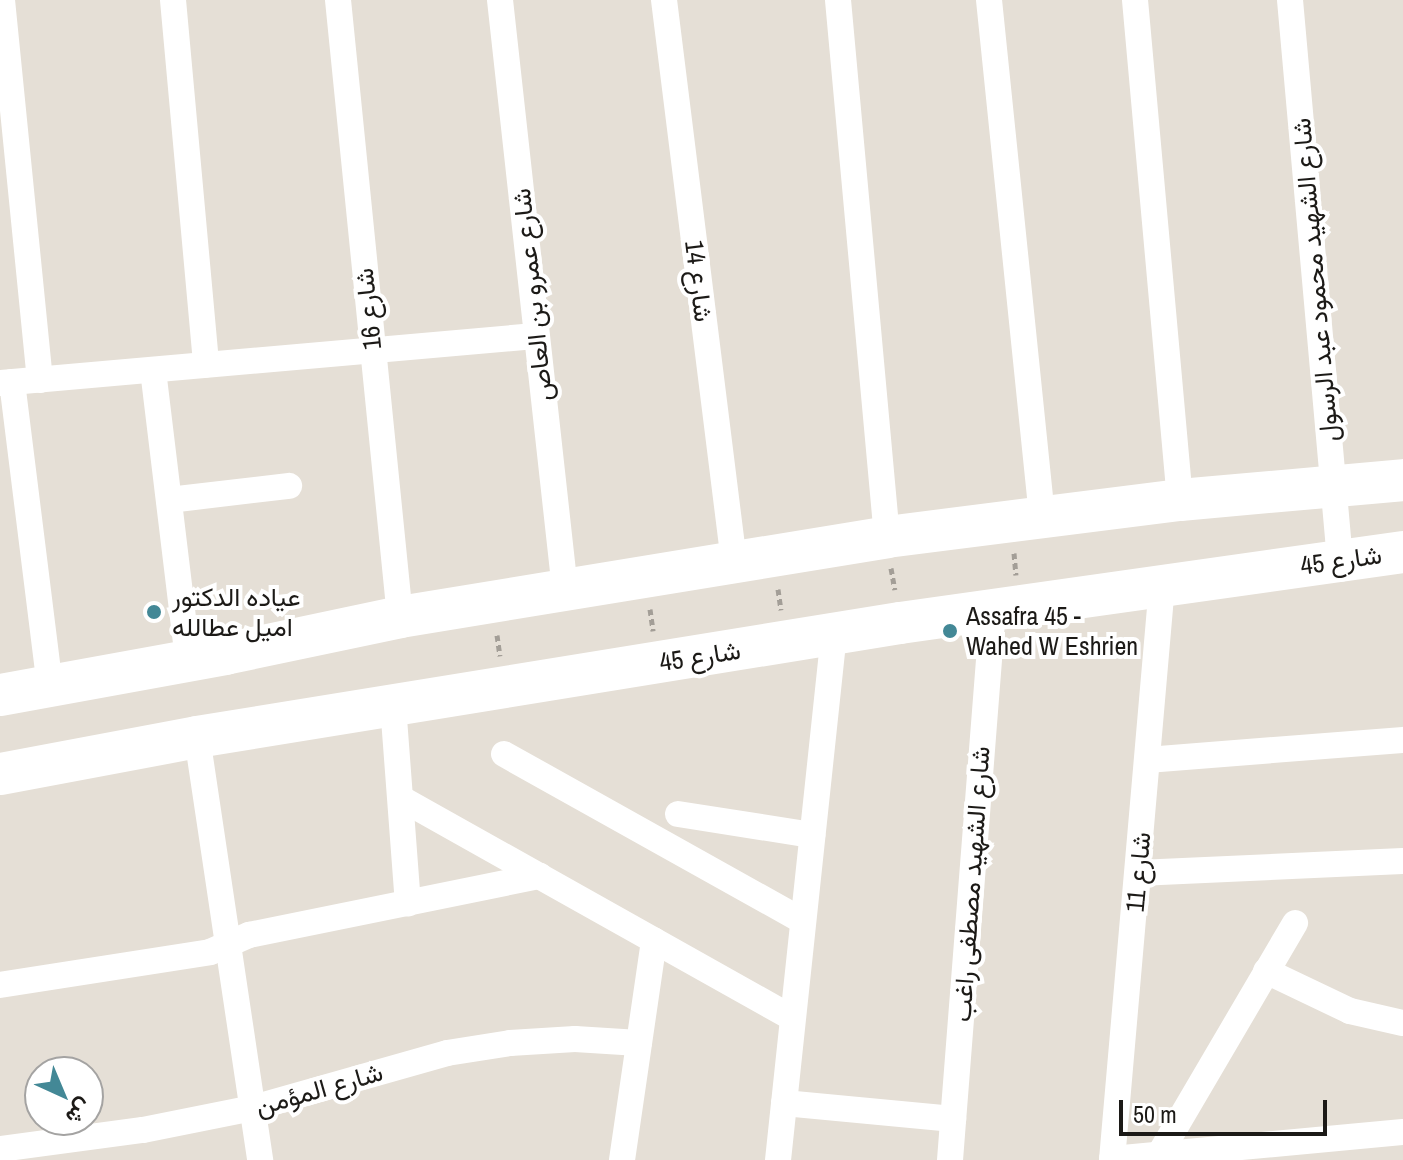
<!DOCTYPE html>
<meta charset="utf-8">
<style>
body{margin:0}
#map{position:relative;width:1403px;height:1160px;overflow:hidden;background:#e5dfd6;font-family:"Archivo Narrow",Vazirmatn,sans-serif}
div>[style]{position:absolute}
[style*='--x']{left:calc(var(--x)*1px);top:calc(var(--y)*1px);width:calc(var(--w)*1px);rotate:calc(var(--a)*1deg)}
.path>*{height:5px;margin-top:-2.5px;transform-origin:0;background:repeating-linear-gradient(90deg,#a39e97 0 6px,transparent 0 10px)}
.street>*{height:26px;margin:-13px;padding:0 13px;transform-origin:13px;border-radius:13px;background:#fff}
.primary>*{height:42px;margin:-21px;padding:0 21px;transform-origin:21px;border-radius:21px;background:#fff}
.dots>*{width:22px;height:22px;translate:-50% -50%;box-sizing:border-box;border:4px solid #fff;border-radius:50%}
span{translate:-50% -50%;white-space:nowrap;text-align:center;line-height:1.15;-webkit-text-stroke:8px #fff;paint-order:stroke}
.street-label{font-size:26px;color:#1c1a17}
.poi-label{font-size:26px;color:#1c1a17}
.left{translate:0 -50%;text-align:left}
.north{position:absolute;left:24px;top:1056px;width:80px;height:80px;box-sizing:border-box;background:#fff;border:2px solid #a4a3a2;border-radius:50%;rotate:136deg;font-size:22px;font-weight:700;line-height:32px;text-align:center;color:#1c1a17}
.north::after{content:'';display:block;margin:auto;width:28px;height:36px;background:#438896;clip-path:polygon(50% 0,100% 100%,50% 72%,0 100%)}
.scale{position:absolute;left:1119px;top:1100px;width:208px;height:36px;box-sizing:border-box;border:4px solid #1c1a17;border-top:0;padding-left:10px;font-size:24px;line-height:28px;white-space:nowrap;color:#1c1a17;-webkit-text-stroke:6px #fff;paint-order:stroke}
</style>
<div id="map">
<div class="path">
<i style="--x:1014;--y:553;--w:22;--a:85"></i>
<i style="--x:891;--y:568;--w:22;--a:80"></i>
<i style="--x:778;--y:589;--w:21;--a:82"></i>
<i style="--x:650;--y:609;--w:22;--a:82"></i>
<i style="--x:497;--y:635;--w:21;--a:82"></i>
</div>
<div class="street">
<i style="--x:2;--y:0;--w:382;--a:84.3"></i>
<i style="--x:173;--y:0;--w:366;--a:84.8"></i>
<i style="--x:338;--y:0;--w:620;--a:84.26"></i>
<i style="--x:500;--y:0;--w:594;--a:83.71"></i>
<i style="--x:664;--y:0;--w:566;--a:82.9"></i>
<i style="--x:838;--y:0;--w:539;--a:84.79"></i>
<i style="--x:989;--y:0;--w:519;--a:84.14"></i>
<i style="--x:1135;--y:0;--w:502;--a:84.86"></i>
<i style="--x:1290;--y:0;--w:562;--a:84.9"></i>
<i style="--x:153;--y:370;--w:292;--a:83.1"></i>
<i style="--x:12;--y:382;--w:306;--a:82.9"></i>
<i style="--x:0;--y:383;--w:537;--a:-5.02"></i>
<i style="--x:169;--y:500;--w:121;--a:-6.7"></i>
<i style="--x:393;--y:705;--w:199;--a:85.7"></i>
<i style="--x:197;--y:737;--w:428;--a:81.5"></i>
<i style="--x:504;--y:754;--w:342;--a:29.2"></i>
<i style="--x:1147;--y:760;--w:257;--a:-4.5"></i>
<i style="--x:402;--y:799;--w:447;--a:29.3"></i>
<i style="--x:678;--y:814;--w:136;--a:8.9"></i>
<i style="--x:1138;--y:873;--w:265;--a:-2.6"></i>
<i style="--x:1266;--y:971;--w:93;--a:25.5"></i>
<i style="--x:1350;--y:1011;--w:54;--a:12.8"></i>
<i style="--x:0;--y:985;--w:213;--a:-8.9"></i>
<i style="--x:210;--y:952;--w:43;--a:-23.6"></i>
<i style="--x:249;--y:935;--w:297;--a:-11.5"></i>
<i style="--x:784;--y:1103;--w:170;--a:5.4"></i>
<i style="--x:0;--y:1149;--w:144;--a:-7.6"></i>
<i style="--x:143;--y:1130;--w:112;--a:-11.3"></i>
<i style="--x:253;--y:1108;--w:202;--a:-15.8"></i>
<i style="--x:447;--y:1053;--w:64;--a:-9"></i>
<i style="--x:510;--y:1043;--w:65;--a:-3.5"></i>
<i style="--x:575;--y:1039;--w:64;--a:3.6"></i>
<i style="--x:1159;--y:1155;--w:269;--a:-59.6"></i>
<i style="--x:1112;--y:1159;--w:292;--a:-5.3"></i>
<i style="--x:622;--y:1160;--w:222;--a:-81.7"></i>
<i style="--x:778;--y:1160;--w:530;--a:-83.93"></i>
<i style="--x:950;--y:1160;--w:553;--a:-85.54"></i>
<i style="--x:1112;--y:1160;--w:577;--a:-85.03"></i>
</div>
<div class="primary">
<i style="--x:0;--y:695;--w:229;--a:-10.3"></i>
<i style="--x:225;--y:654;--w:179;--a:-11.9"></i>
<i style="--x:400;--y:617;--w:494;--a:-9.3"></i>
<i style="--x:887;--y:537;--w:295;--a:-7.2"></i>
<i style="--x:1180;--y:500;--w:224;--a:-5.1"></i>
<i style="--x:0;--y:774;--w:200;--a:-10.6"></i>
<i style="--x:197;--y:737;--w:712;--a:-9.21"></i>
<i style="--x:900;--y:623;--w:508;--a:-8.03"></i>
</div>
<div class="dots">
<i style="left:154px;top:612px;background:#438896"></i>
<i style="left:950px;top:631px;background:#438896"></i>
</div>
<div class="street-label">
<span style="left:1315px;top:280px;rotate:-95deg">شارع الشهيد محمود عبد الرسول</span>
<span style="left:699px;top:281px;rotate:83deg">شارع 14</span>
<span style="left:532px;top:295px;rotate:-96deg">شارع عمرو بن العاص</span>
<span style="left:368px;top:309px;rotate:-96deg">شارع 16</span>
<span style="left:1341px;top:560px;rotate:-8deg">شارع 45</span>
<span style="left:700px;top:656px;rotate:-9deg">شارع 45</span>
<span style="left:1138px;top:872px;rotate:-85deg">شارع 11</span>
<span style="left:971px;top:884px;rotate:-86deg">شارع الشهيد مصطفى راغب</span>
<span style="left:319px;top:1089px;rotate:-16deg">شارع المؤمن</span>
</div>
<div class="poi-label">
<span class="left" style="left:172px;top:612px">عياده الدكتور<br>اميل عطالله</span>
<span class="left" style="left:966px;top:631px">Assafra 45 -<br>Wahed W Eshrien</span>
</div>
<div class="north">ش</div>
<div class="scale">50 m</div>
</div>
